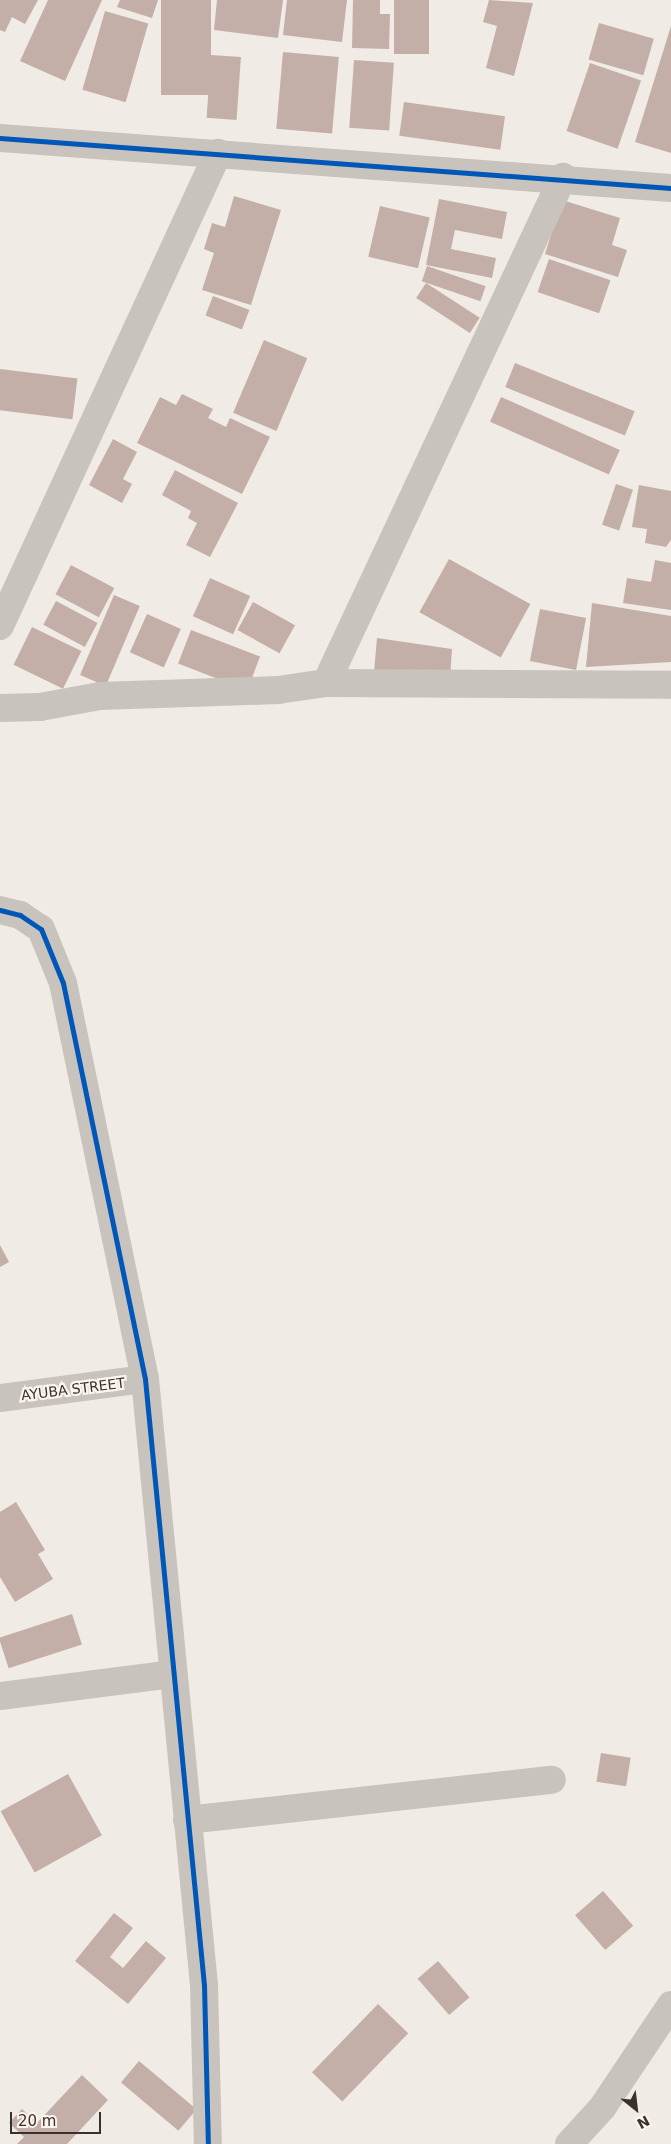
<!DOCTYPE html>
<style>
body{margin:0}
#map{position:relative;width:671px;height:2144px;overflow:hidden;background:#f0ebe5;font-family:"DejaVu Sans",sans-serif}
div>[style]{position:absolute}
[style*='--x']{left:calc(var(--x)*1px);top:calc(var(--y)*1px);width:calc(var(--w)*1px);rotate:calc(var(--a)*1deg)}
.building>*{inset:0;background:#c3afa7;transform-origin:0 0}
.minor>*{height:28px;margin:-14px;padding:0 14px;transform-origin:14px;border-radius:14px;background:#c9c3be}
.cycleway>*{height:5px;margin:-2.5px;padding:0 2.5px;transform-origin:2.5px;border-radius:2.5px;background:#0057b8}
span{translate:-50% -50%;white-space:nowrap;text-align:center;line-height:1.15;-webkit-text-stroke:4.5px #fbf5ee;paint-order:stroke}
.street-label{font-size:14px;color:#3b302b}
.north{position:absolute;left:611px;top:2084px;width:50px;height:50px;-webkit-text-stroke:4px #fbf5ee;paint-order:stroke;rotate:151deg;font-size:14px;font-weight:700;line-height:20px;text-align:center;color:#3b302b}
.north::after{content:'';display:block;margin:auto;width:18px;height:22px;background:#3b302b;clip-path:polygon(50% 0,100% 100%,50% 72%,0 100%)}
.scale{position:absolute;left:10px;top:2112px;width:91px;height:22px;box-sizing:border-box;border:2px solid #3b302b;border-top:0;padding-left:6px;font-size:15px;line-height:18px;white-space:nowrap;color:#3b302b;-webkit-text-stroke:4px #fbf5ee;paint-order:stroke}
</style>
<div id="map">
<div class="building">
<i style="clip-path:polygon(0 0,38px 0,25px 24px,12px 17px,5px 32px,0 30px)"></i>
<i style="clip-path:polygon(48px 0,102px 0,65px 81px,20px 61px)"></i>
<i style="clip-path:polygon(120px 0,158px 0,152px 18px,117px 7px)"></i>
<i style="left:161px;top:0;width:50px;height:95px"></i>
<i style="clip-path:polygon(217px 0,283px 0,278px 38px,214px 30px)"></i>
<i style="clip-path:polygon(287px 0,347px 0,342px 42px,283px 35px)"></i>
<i style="clip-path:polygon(353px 0,380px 0,380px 14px,390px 14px,389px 49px,352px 48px)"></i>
<i style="left:394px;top:0;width:35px;height:54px"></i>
<i style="clip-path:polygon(489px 0,533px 3px,514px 76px,486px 68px,497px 26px,483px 22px)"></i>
<i style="left:105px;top:11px;width:45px;height:82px;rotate:16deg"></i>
<i style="left:599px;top:23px;width:57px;height:38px;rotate:16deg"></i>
<i style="clip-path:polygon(671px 26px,671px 153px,635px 142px)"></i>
<i style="left:283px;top:52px;width:56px;height:77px;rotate:5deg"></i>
<i style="left:211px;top:55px;width:30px;height:63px;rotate:4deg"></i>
<i style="left:354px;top:60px;width:40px;height:68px;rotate:4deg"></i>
<i style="left:590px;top:63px;width:54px;height:72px;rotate:19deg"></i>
<i style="left:404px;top:102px;width:102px;height:34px;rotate:8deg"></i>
<i style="clip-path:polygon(234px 196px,281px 210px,251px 305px,202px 290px,214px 253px,204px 249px,212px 223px,225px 227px)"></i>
<i style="clip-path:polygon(439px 199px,507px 212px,502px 239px,455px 230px,451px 249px,496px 258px,492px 278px,426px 265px)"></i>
<i style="clip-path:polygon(562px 200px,620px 218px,612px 245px,627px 250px,618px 277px,545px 254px)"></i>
<i style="left:380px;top:206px;width:51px;height:52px;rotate:13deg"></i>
<i style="left:549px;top:259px;width:65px;height:35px;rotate:19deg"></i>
<i style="left:427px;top:266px;width:62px;height:16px;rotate:19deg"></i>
<i style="left:426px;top:283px;width:64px;height:18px;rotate:33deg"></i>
<i style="left:213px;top:296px;width:39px;height:21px;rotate:21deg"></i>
<i style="left:264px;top:340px;width:47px;height:79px;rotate:23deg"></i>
<i style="left:515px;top:363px;width:129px;height:26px;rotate:22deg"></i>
<i style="left:0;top:369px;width:78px;height:41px;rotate:7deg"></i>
<i style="clip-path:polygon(182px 394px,213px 409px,208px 418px,226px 427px,230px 418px,270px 437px,242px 494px,137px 443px,160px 397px,176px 405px)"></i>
<i style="left:501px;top:397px;width:130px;height:27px;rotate:24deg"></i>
<i style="clip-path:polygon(113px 439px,137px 452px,123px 479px,132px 484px,122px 503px,89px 485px)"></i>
<i style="clip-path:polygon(175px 470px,238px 503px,210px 557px,186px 545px,197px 523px,188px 518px,191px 511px,162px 495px)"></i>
<i style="left:616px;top:484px;width:18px;height:43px;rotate:19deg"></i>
<i style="clip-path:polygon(639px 485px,671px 491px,671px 540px,666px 547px,645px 543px,647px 529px,632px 527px)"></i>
<i style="left:449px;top:559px;width:93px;height:61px;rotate:29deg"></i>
<i style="clip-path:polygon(655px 560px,671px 563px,671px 610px,623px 603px,627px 578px,651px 582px)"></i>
<i style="left:71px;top:565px;width:49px;height:33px;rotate:28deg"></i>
<i style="left:210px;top:578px;width:44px;height:42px;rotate:24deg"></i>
<i style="left:114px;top:595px;width:28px;height:87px;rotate:23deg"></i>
<i style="left:56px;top:601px;width:47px;height:27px;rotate:28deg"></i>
<i style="left:253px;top:602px;width:48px;height:32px;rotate:29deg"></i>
<i style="clip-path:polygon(592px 603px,671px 616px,671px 662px,586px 667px)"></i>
<i style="left:540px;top:609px;width:47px;height:53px;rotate:11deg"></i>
<i style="left:147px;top:614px;width:37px;height:42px;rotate:24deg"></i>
<i style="left:32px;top:627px;width:55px;height:42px;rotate:26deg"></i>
<i style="left:191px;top:630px;width:74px;height:36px;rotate:21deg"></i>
<i style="clip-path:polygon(377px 638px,452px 649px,450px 678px,374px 673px)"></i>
<i style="clip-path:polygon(0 1245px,9px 1262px,0 1267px)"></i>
<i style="clip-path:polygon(16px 1502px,45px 1550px,38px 1554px,53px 1579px,15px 1602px,0 1577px,0 1512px)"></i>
<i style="left:72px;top:1614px;width:32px;height:77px;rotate:72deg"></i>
<i style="left:601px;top:1753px;width:30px;height:29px;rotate:9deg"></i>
<i style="left:68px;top:1774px;width:70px;height:77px;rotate:61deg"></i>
<i style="left:603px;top:1891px;width:46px;height:37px;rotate:49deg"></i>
<i style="clip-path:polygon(114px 1913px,133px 1928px,110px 1957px,123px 1968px,146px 1941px,166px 1958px,128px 2004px,75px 1961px)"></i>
<i style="left:438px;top:1961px;width:48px;height:27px;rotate:49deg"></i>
<i style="left:378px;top:2004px;width:42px;height:95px;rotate:44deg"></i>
<i style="left:139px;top:2061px;width:75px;height:28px;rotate:40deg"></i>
<i style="clip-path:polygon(82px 2075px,108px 2100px,67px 2144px,17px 2144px,24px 2137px,9px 2123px,22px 2109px,37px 2123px)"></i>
</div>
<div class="minor">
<i style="--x:0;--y:138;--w:673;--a:4.26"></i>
<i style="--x:0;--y:626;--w:521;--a:-65.26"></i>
<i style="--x:326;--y:683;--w:559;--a:-64.9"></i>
<i style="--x:0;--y:708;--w:40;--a:-1.4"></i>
<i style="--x:40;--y:707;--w:61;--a:-10.4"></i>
<i style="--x:100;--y:696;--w:178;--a:-1.9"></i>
<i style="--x:278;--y:690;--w:49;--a:-8.3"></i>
<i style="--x:326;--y:683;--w:345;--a:0.3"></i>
<i style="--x:0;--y:910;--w:21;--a:14"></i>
<i style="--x:20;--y:915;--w:25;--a:34"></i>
<i style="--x:41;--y:929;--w:58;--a:67.8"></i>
<i style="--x:63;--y:983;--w:404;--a:78.3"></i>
<i style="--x:145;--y:1379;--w:609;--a:84.44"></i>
<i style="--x:204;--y:1985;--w:159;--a:88.6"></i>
<i style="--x:0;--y:1398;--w:146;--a:-7.5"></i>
<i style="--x:0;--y:1696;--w:173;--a:-7.3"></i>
<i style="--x:187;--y:1820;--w:367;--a:-6.3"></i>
<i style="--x:569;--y:2144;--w:49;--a:-47.5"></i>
<i style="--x:602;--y:2108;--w:124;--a:-56.2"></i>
</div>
<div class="cycleway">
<i style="--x:0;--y:138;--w:673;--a:4.26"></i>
<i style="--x:0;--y:910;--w:21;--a:14"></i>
<i style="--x:20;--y:915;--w:25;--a:34"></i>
<i style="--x:41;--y:929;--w:58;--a:67.8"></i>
<i style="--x:63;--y:983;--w:404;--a:78.3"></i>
<i style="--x:145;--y:1379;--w:609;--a:84.44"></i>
<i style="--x:204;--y:1985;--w:159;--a:88.6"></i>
</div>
<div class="street-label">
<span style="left:73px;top:1389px;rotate:-7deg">AYUBA STREET</span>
</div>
<div class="north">N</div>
<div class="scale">20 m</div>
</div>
